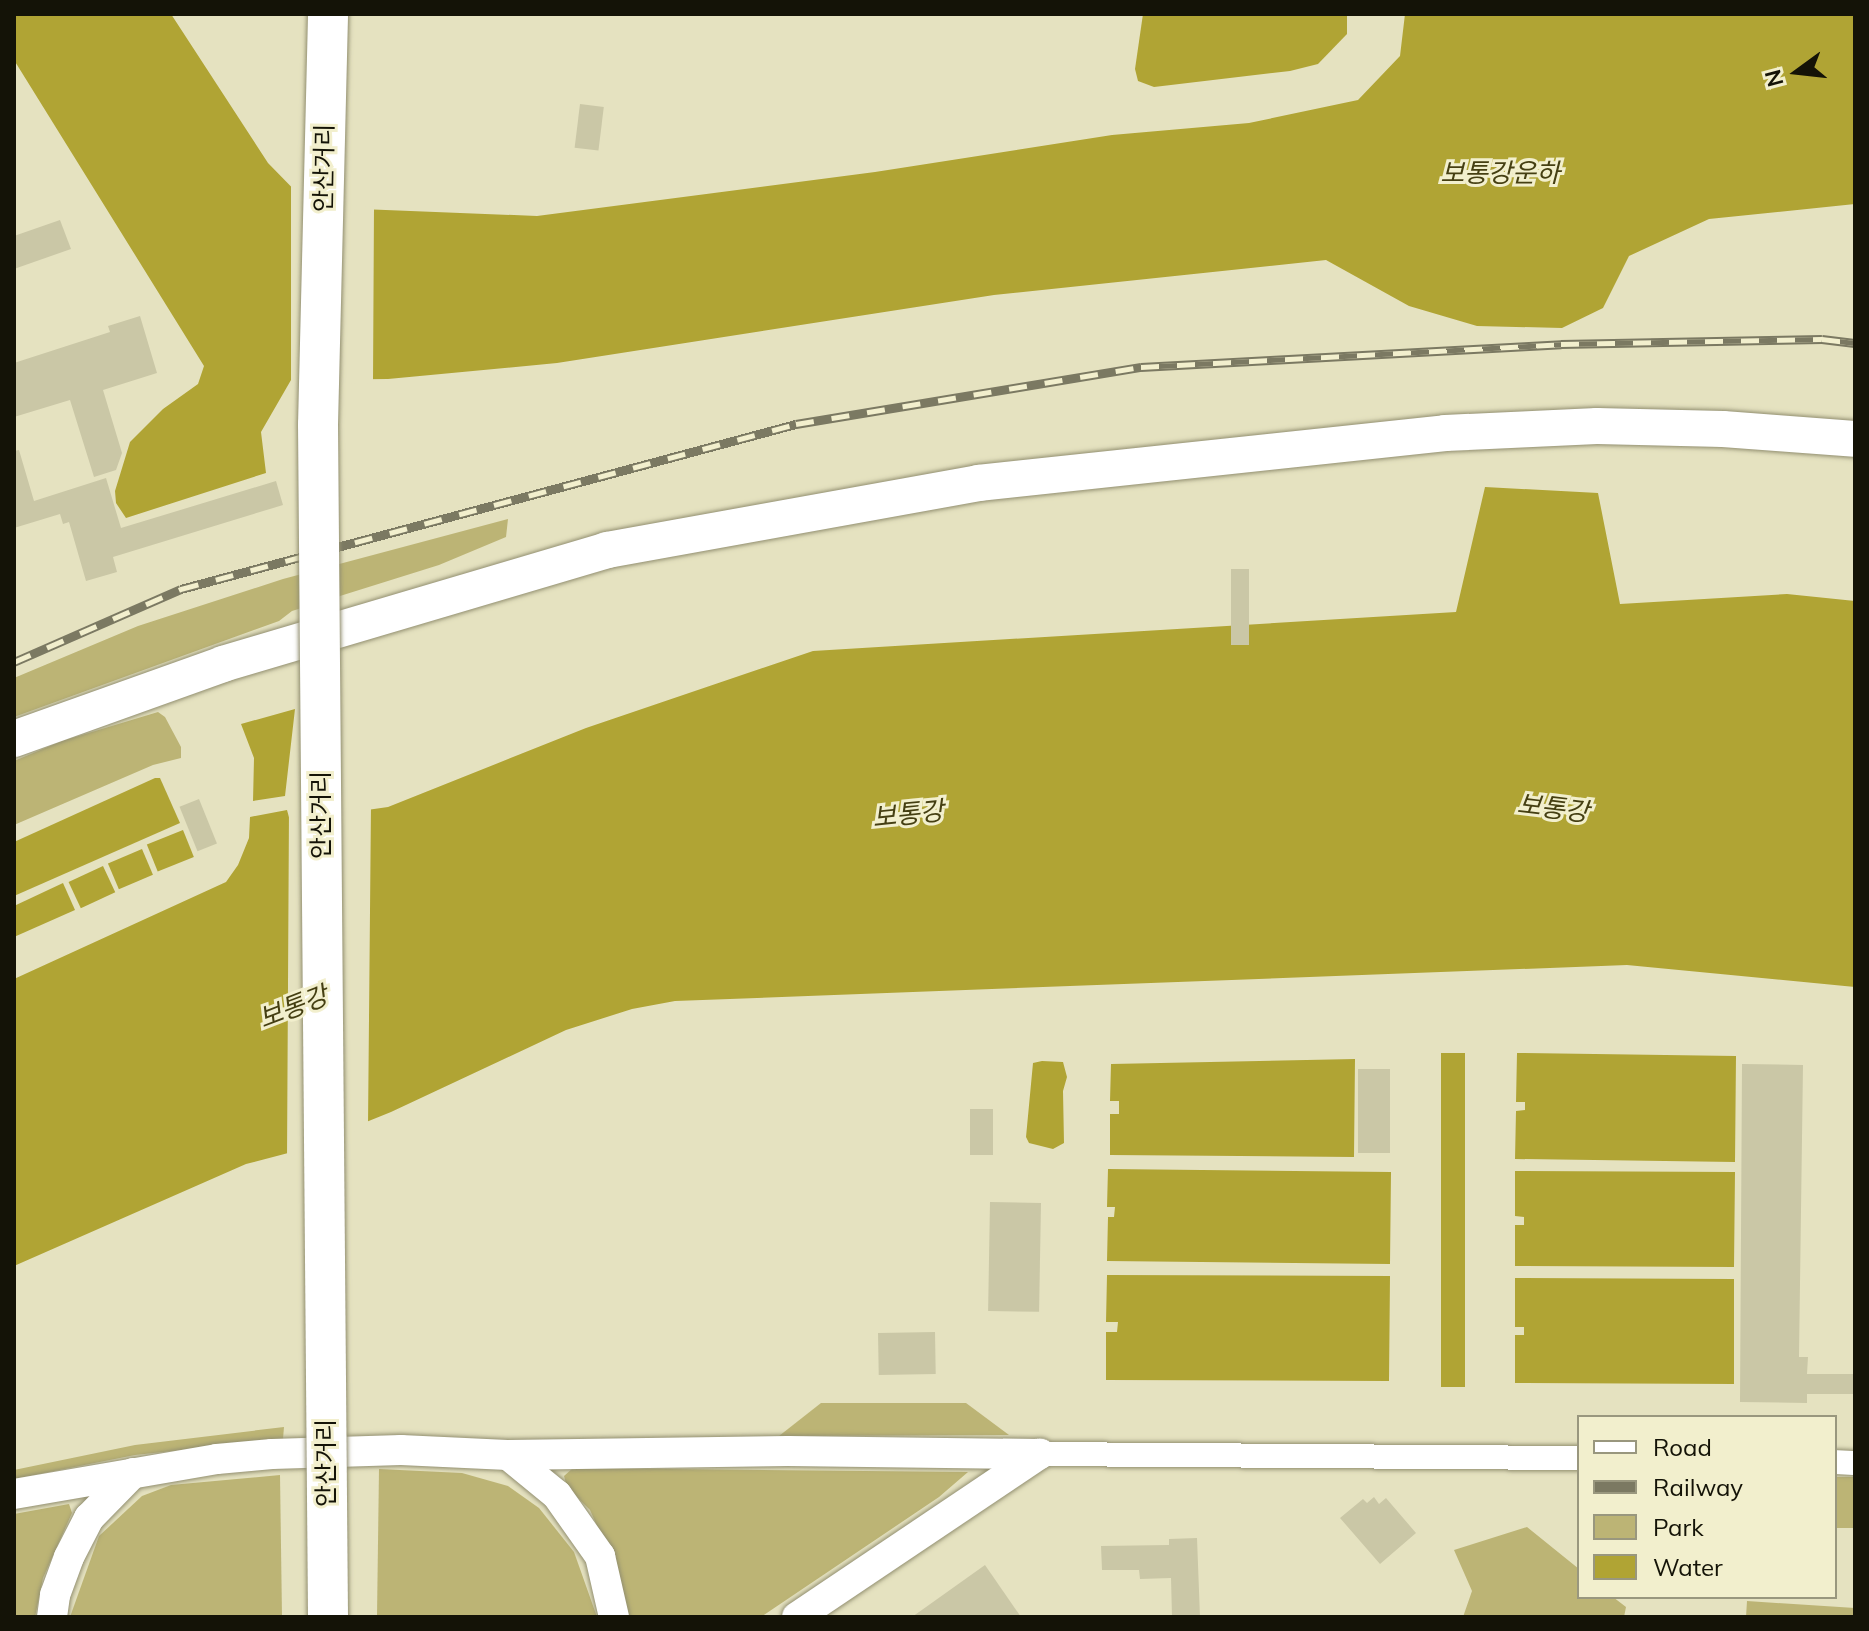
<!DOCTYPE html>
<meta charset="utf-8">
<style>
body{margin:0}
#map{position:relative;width:1869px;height:1631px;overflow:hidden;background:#e5e2c0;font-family:Mulish,"Noto Sans KR",sans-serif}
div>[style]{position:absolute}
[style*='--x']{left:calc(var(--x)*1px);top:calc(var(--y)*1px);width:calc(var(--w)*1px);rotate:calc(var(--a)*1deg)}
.green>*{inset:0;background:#bcb475;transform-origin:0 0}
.water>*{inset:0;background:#b0a434;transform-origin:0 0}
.pier>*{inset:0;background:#e5e2c0}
.building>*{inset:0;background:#cac7a6;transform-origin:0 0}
.roads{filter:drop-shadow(0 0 2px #928f70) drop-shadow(0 0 2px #928f70)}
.minor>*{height:24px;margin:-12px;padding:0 12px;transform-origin:12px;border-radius:12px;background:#fff}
.tertiary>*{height:30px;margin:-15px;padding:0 15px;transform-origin:15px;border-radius:15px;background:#fff}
.secondary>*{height:36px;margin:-18px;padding:0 18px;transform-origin:18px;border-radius:18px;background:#fff}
.rail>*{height:9px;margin-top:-4.5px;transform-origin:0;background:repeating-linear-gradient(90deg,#f2efcd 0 18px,#7b7962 0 36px);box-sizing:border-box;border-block:2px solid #7b7962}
.bridges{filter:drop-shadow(0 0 2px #928f70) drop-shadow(0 0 2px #928f70)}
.primary-bridge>*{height:40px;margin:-20px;padding:0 20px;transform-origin:20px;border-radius:20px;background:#fff}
span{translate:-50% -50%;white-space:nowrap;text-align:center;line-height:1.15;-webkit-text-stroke:6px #f2efcd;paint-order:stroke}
.street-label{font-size:24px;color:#141307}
.water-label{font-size:26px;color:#453f12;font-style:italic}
.frame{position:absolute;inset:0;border:16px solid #141307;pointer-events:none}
.legend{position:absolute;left:1577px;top:1415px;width:260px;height:184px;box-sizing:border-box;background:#f2efcd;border:2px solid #99977e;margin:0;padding:10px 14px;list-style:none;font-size:24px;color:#141307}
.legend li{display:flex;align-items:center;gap:16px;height:40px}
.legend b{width:40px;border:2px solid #99977e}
.north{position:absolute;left:1757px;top:32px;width:80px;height:80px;-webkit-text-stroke:6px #f2efcd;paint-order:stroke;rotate:255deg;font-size:22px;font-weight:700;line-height:32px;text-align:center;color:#141307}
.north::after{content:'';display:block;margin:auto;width:28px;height:36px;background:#141307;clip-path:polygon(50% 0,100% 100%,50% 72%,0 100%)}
</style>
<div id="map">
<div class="green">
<i style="clip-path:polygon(508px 519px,506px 537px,439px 565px,292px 611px,279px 621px,14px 717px,14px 678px,138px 626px,283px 579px)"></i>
<i style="clip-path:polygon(158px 712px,165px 717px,181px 747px,181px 758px,153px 765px,14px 825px,14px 761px,62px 741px)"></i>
<i style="clip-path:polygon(821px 1403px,966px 1403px,1009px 1435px,779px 1436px)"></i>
<i style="clip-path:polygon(284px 1427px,283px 1439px,135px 1455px,14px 1479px,14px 1470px,135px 1445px)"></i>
<i style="clip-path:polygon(573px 1468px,968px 1472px,939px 1497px,761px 1617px,626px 1617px,606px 1546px,590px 1510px,567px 1487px,564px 1476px)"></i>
<i style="clip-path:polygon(379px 1469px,462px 1473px,508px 1486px,539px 1508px,574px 1552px,597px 1617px,377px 1617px)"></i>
<i style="clip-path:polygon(280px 1475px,282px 1617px,70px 1617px,99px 1536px,142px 1496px,171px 1485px)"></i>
<i style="left:1835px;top:1477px;width:20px;height:51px"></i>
<i style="clip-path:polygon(69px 1504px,72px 1513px,43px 1578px,35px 1617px,14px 1617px,14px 1514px)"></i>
<i style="clip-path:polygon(1527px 1527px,1579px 1569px,1579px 1597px,1613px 1597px,1626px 1607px,1624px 1617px,1463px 1617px,1472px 1591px,1454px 1550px)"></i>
<i style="clip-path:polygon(1747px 1601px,1855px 1608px,1855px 1617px,1746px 1617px)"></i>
</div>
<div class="water">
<i style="clip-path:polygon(14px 14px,171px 14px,268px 163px,311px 207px,537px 216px,875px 172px,1112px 135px,1249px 123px,1358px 100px,1400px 56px,1405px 14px,1855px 14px,1855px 204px,1709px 219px,1629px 256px,1603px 308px,1562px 328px,1477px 326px,1409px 306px,1326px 260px,994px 295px,557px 363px,388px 379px,291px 380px,261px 432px,266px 473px,126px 518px,116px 503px,115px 491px,130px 442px,163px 409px,198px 384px,204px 366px,14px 60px)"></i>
<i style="clip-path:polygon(1143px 14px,1347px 14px,1347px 34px,1318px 64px,1290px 71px,1154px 87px,1138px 81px,1135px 69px)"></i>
<i style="clip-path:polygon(1485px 487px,1598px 493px,1620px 604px,1787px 594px,1855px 601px,1855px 987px,1627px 965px,675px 1001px,632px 1009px,566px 1030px,391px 1112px,292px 1152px,246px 1164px,14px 1266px,14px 979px,226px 882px,238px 865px,249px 838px,250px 817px,287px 810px,290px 821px,388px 807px,586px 728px,813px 651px,1456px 612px)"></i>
<i style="clip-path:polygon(295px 709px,285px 796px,253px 801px,254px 758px,241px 724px)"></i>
<i style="clip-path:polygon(155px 778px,160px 778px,180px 823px,14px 896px,14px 842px)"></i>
<i style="left:183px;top:830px;width:29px;height:39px;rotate:68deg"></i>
<i style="left:142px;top:849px;width:28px;height:37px;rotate:67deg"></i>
<i style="left:103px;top:866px;width:29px;height:38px;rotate:65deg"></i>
<i style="clip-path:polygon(63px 883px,75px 910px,14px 937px,14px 906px)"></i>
<i style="left:1441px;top:1053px;width:24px;height:334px"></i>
<i style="clip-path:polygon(1517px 1053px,1736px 1056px,1735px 1162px,1515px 1159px,1516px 1111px,1525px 1110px,1525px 1102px,1516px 1102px)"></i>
<i style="clip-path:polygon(1355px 1059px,1354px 1157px,1110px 1155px,1110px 1114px,1119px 1114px,1119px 1101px,1110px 1101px,1111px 1064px)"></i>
<i style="clip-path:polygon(1042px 1061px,1063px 1062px,1067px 1077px,1063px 1091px,1064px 1143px,1053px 1149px,1029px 1143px,1026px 1137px,1033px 1063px)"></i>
<i style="clip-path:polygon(1108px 1169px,1391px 1172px,1390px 1264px,1107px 1261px,1108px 1217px,1114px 1217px,1115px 1207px,1107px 1207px)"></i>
<i style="clip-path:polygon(1515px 1171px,1735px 1172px,1734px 1267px,1515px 1266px,1515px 1225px,1524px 1225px,1524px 1217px,1515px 1216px)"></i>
<i style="clip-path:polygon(1107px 1275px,1390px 1276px,1389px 1381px,1106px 1380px,1106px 1332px,1117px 1332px,1118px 1322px,1106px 1322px)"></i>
<i style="clip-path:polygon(1515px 1278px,1734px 1279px,1734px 1384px,1515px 1383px,1515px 1335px,1524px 1335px,1524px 1327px,1515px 1327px)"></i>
</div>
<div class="pier">
<i style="clip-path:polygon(291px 181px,313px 203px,374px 207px,373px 383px,293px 384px,291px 387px)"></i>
<i style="clip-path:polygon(371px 805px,368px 1126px,287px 1158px,289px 807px,293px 817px)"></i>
</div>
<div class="building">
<i style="left:580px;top:104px;width:24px;height:44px;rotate:7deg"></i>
<i style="clip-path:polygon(60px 220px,71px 249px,14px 269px,14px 236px)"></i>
<i style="clip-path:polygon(140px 316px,157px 373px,103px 390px,122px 453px,116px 470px,94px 477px,70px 400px,14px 417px,14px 363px,110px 332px,108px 326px)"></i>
<i style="clip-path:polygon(19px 450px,34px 501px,106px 478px,121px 528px,276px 481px,283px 505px,113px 557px,117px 572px,86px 581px,69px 522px,63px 524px,60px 514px,14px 528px,14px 451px)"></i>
<i style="left:1231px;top:569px;width:18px;height:76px"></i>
<i style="left:199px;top:799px;width:48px;height:21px;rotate:68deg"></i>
<i style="clip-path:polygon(1742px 1064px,1803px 1065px,1799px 1357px,1808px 1357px,1807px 1374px,1855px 1374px,1855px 1394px,1807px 1394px,1807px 1403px,1740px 1402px)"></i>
<i style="left:1358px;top:1069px;width:32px;height:84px"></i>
<i style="left:970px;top:1109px;width:23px;height:46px"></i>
<i style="left:990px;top:1202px;width:51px;height:109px;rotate:1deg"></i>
<i style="left:935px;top:1332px;width:42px;height:57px;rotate:89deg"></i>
<i style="clip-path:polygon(1374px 1497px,1379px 1504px,1386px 1498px,1416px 1533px,1380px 1564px,1340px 1518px,1363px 1499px,1367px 1503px)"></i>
<i style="clip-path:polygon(1197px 1538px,1200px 1617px,1172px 1617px,1171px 1578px,1140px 1579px,1139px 1570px,1102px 1570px,1101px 1546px,1169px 1545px,1169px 1539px)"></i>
<i style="clip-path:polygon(985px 1565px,1021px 1617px,912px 1617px)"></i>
</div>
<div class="roads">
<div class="minor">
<i style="--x:1040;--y:1454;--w:539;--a:0.43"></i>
<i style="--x:1835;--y:1462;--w:20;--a:3"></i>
</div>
<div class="tertiary">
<i style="--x:508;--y:1455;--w:63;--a:39.2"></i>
<i style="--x:557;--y:1495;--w:75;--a:54.8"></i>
<i style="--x:600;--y:1556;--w:63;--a:77.1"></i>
<i style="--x:14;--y:1494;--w:206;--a:-9.8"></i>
<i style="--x:217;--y:1459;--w:55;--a:-5.2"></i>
<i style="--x:272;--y:1454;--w:129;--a:-1.8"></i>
<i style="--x:401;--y:1450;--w:107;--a:2.7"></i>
<i style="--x:508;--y:1455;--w:280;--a:-0.8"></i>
<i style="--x:788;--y:1451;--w:252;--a:0.7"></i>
<i style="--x:52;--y:1617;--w:22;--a:-82"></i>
<i style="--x:55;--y:1595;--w:40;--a:-69.8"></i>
<i style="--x:69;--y:1557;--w:44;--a:-62.9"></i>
<i style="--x:89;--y:1518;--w:63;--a:-45.6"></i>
<i style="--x:797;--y:1617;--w:293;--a:-33.9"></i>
</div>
<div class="secondary">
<i style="--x:14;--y:739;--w:222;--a:-19.7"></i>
<i style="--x:223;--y:664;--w:401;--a:-16.5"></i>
<i style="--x:607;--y:550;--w:377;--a:-10.2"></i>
<i style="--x:978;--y:483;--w:470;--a:-6.1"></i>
<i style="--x:1445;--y:433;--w:152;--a:-2.6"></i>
<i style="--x:1597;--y:426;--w:126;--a:1.4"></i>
<i style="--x:1723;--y:429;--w:132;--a:4.3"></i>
</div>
</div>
<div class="rail">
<i style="--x:14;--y:662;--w:182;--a:-23.6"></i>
<i style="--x:181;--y:589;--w:637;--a:-15.02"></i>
<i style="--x:796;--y:424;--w:350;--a:-9.4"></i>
<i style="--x:1141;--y:367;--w:421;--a:-3.1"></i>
<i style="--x:1561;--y:344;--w:261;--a:-1.1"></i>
<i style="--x:1822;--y:339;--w:33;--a:7"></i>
</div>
<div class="bridges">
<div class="primary-bridge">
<i style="--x:328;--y:1617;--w:1192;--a:-90.48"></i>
<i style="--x:318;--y:425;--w:411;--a:-88.6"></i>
</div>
</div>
<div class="street-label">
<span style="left:324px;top:168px;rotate:-89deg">안산거리</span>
<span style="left:321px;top:815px;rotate:-90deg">안산거리</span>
<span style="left:326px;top:1463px;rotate:-90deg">안산거리</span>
</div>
<div class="water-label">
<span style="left:1500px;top:173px">보통강운하</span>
<span style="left:1553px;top:808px;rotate:7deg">보통강</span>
<span style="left:908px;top:814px;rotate:-6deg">보통강</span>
<span style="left:293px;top:1007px;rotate:-21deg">보통강</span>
</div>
<div class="frame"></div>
<ul class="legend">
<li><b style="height:10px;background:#fff"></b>Road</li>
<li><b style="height:10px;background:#7b7962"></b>Railway</li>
<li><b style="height:22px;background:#bcb475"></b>Park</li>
<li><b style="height:22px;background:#b0a434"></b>Water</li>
</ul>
<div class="north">N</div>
</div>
